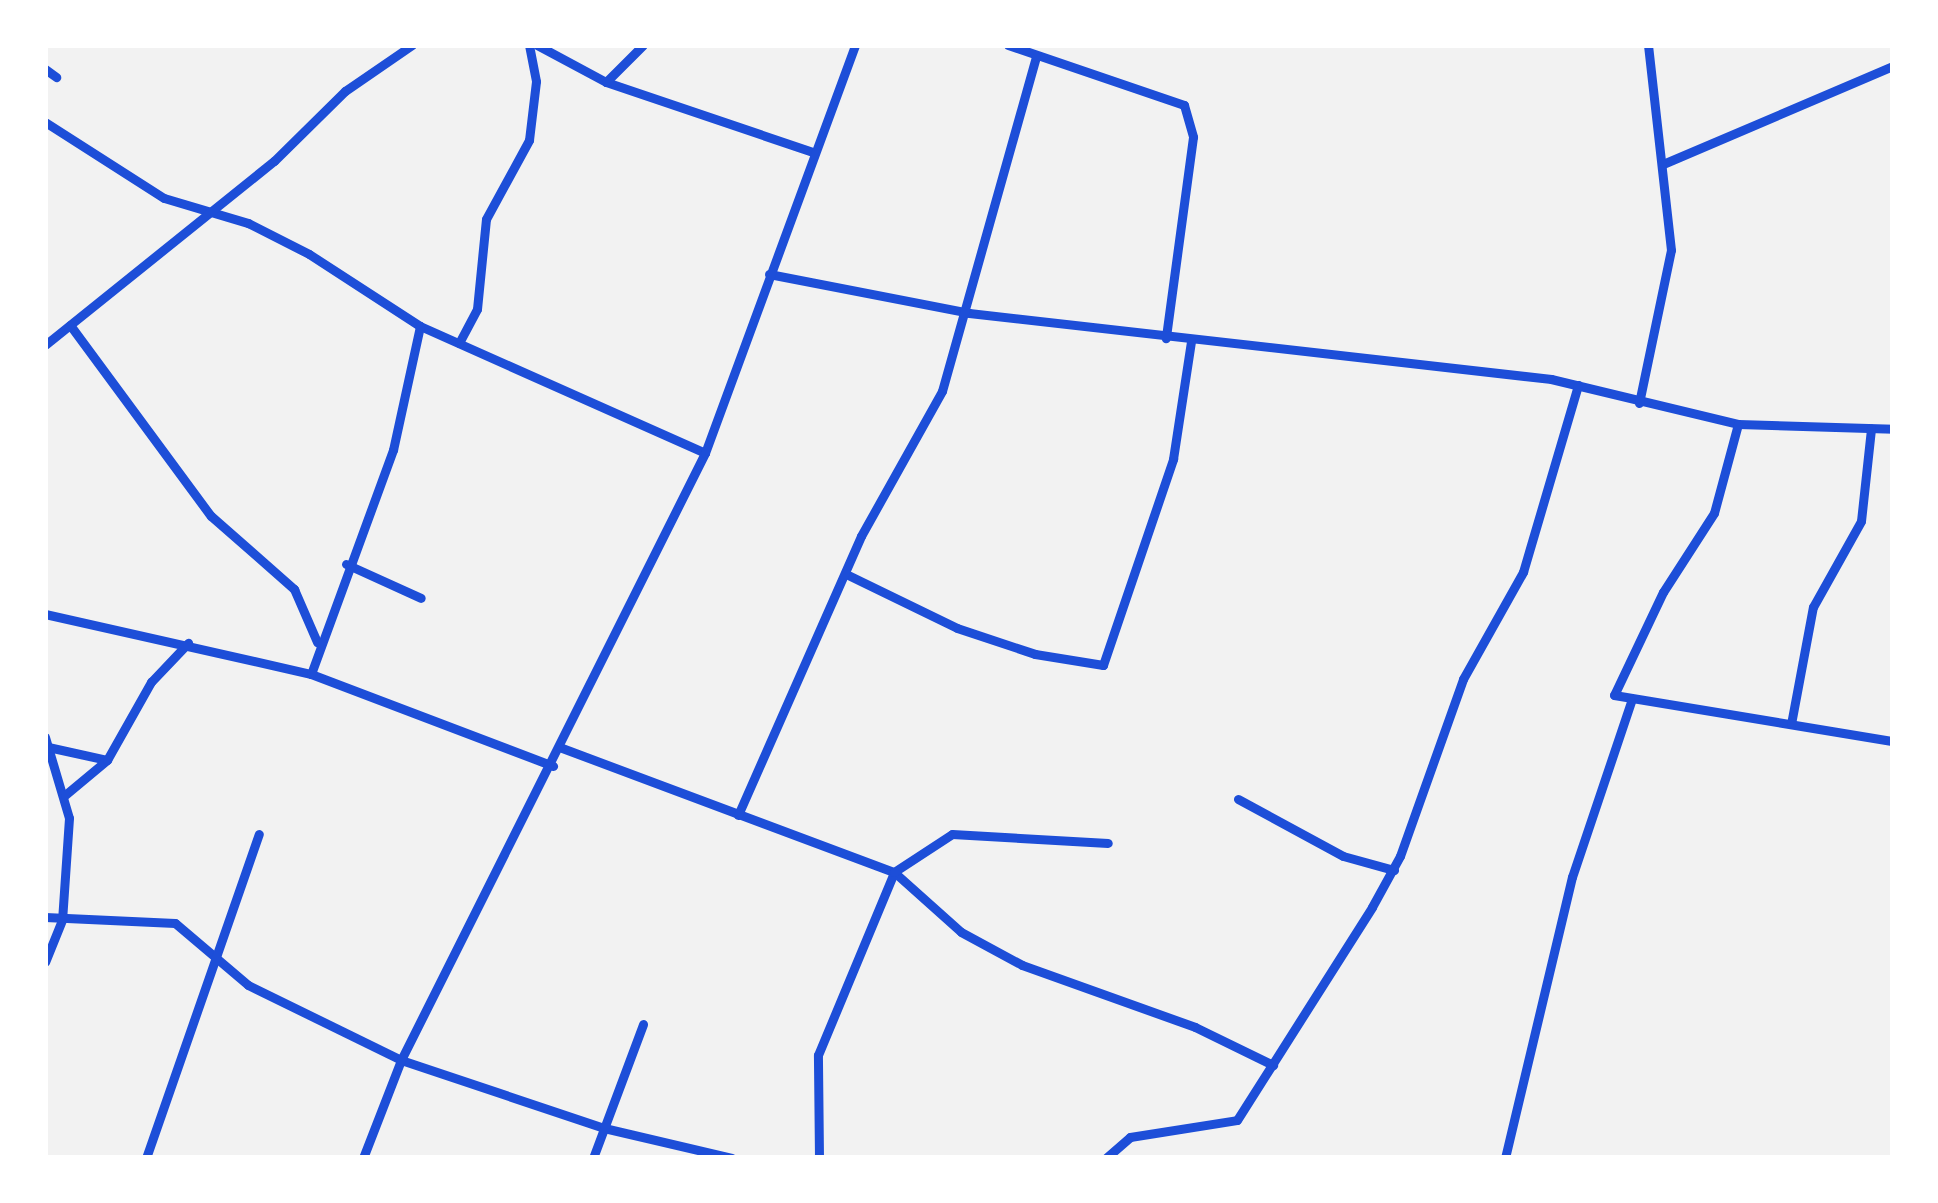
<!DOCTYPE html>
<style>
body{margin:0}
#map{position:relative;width:1938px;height:1203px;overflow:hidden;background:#f2f2f2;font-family:"Zilla Slab",serif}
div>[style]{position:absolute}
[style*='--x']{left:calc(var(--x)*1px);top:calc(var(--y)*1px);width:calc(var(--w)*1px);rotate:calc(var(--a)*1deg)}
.minor>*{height:9px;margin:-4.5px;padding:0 4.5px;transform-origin:4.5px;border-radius:4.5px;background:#1d4ed8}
span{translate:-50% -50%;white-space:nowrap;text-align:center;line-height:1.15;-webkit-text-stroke:10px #fff;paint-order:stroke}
.frame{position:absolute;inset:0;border:48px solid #fff;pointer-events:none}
</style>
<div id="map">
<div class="minor">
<i style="--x:537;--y:45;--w:78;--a:28.2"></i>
<i style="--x:606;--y:82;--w:219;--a:18.7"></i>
<i style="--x:1008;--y:45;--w:186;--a:18.8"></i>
<i style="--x:1184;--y:105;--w:33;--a:74"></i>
<i style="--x:1193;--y:137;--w:203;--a:97.7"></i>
<i style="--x:45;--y:69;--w:14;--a:36"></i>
<i style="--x:606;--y:82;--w:52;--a:-45"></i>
<i style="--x:45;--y:122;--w:141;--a:32.6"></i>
<i style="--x:164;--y:198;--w:88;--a:16.6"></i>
<i style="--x:248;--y:223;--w:68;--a:26.9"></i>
<i style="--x:309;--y:254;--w:132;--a:33"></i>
<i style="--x:420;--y:326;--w:312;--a:24"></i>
<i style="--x:1663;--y:164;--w:250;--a:-23.1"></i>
<i style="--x:769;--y:274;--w:204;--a:11"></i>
<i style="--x:969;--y:313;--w:586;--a:6.47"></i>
<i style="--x:1551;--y:379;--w:192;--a:13.5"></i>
<i style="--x:1738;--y:424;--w:155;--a:1.8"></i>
<i style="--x:70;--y:325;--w:237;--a:53.6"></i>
<i style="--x:211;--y:516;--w:111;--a:41.3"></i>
<i style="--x:294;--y:589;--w:58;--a:66.5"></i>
<i style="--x:459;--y:343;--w:38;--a:-62"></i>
<i style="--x:477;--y:309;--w:90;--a:-84.3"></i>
<i style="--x:486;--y:219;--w:90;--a:-61.4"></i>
<i style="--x:529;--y:140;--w:59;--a:-83.2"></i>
<i style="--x:536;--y:81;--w:37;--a:-101"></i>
<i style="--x:45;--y:345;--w:294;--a:-38.8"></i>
<i style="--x:274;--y:161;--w:100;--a:-44.6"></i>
<i style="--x:345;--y:91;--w:81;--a:-34.5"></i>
<i style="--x:1639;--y:403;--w:156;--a:-78.2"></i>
<i style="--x:1671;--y:250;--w:206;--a:-96.4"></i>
<i style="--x:1738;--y:424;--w:92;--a:105.1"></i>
<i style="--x:1714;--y:513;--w:94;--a:122.8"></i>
<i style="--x:1663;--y:592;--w:114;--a:115.4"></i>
<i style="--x:1614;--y:695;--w:283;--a:9.4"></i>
<i style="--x:346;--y:564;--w:82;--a:24.4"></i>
<i style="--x:846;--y:574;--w:123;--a:25.9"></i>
<i style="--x:957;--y:628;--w:82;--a:18.4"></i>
<i style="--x:1035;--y:654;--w:69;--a:9.2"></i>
<i style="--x:1103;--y:665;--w:218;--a:-71.2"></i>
<i style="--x:1173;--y:459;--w:119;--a:-81.3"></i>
<i style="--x:45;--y:614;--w:273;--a:12.7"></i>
<i style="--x:311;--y:674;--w:259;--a:20.8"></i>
<i style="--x:311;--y:674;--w:239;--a:-69.9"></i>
<i style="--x:393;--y:450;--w:127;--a:-77.7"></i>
<i style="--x:1791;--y:724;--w:119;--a:-79.4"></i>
<i style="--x:1813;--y:607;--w:98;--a:-60.8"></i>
<i style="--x:1861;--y:521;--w:93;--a:-83.8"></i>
<i style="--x:45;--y:737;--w:84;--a:73.5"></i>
<i style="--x:69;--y:818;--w:102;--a:93.9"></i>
<i style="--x:62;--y:920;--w:45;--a:112"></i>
<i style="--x:48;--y:747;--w:60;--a:12.4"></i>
<i style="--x:562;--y:748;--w:354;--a:20.5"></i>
<i style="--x:894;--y:872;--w:90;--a:41.8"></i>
<i style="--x:961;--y:932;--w:69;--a:28.4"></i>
<i style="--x:1022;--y:965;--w:184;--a:19.7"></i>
<i style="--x:1195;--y:1027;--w:87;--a:26"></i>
<i style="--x:65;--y:795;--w:55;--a:-39.8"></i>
<i style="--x:107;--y:760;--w:90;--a:-60.6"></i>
<i style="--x:151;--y:682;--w:54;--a:-46.5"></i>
<i style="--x:1238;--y:799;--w:119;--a:28.5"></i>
<i style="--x:1343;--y:856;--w:53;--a:15.4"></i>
<i style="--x:738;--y:815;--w:305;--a:-66.2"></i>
<i style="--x:861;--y:536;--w:166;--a:-60.8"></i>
<i style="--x:942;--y:391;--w:347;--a:-74.3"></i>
<i style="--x:45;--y:917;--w:130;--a:2.6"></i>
<i style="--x:175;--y:923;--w:96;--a:40.3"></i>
<i style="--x:248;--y:985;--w:170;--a:26.1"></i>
<i style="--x:401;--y:1060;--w:214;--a:18.5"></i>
<i style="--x:604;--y:1128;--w:131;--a:13.2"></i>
<i style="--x:146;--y:1158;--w:343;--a:-70.8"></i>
<i style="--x:363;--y:1158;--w:105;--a:-68.8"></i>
<i style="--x:401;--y:1060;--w:679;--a:-63.4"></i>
<i style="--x:705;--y:453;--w:435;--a:-69.8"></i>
<i style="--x:593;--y:1158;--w:143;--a:-69.5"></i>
<i style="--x:819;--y:1158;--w:103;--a:-90.6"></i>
<i style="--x:818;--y:1055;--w:198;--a:-67.4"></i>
<i style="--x:894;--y:872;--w:69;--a:-33.2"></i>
<i style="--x:952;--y:834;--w:156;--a:3.3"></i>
<i style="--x:1106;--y:1158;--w:32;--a:-41"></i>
<i style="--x:1130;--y:1137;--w:108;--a:-9"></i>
<i style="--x:1237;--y:1120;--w:252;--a:-57.6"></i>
<i style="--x:1372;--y:907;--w:58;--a:-61.2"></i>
<i style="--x:1400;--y:856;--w:188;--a:-70.4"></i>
<i style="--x:1463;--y:679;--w:123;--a:-60.7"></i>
<i style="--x:1523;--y:572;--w:195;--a:-73.6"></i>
<i style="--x:1505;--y:1158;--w:289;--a:-76.6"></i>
<i style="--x:1572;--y:877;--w:185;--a:-71.4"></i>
</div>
<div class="frame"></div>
</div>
